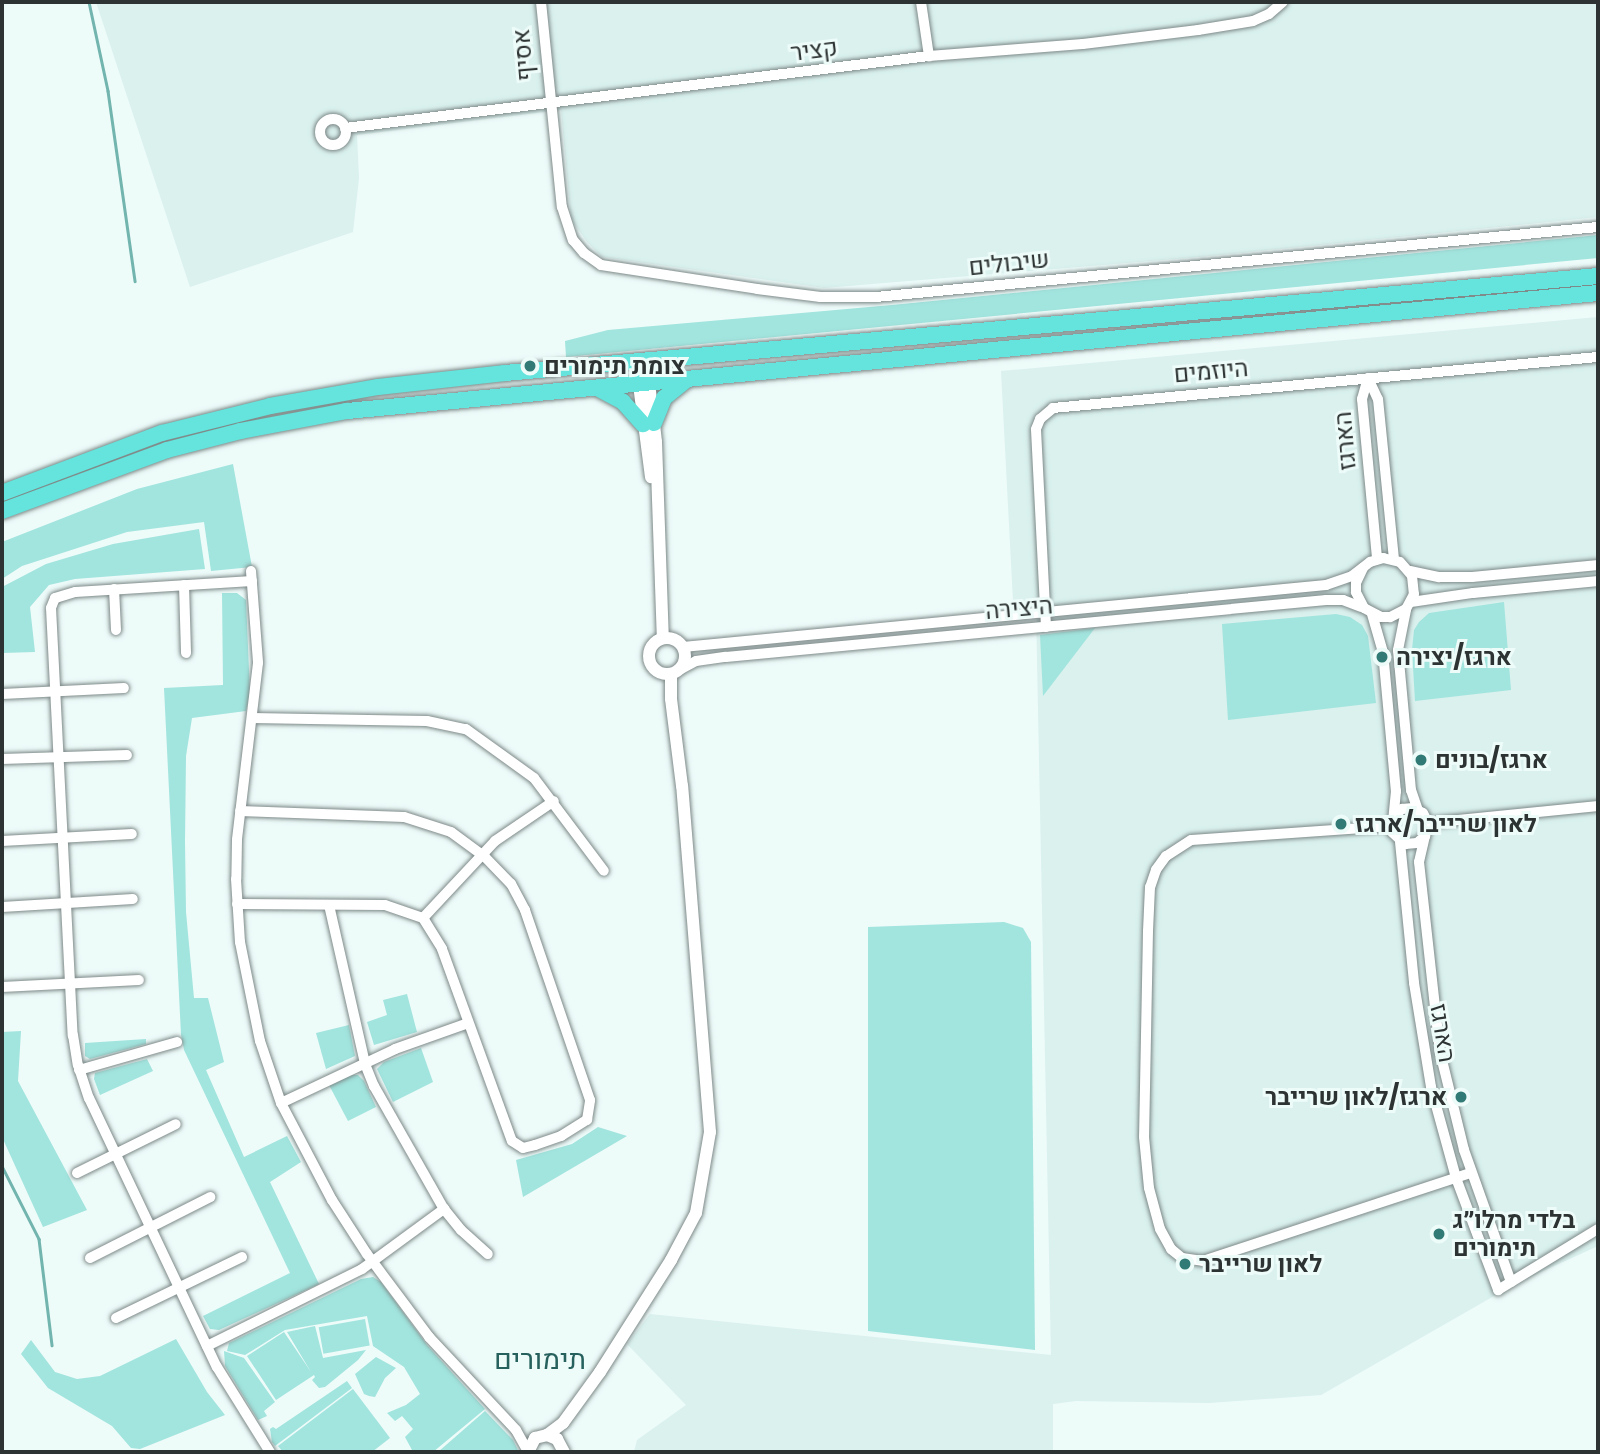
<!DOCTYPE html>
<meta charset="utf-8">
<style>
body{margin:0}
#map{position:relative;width:1600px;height:1454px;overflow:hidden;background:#edfbf9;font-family:Poppins,Heebo,sans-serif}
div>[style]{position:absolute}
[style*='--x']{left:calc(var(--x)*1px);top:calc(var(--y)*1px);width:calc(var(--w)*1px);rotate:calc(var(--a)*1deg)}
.built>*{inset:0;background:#daf1ee}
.green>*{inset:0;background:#a2e4de;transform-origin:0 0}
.stream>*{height:2.5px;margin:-1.25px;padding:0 1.25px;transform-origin:1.25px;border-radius:1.25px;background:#72b4ae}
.roads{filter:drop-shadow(0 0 2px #7d8988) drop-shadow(0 0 2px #7d8988)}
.minor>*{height:10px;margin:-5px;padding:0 5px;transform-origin:5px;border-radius:5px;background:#fff}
.minor>.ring{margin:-5px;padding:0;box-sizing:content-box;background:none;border:10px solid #fff;border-radius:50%}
.tertiary>*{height:12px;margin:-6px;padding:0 6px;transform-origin:6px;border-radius:6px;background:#fff}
.tertiary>.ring{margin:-6px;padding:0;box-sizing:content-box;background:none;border:12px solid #fff;border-radius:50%}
.trunk>*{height:16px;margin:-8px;padding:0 8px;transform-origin:8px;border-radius:8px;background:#64e4dc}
.dots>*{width:19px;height:19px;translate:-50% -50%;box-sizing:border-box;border:4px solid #edfbf9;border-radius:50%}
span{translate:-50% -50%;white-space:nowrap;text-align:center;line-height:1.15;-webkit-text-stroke:6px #edfbf9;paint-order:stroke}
.street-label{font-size:24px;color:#2d3332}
.poi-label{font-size:24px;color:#2d3332;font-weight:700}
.left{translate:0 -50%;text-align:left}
.right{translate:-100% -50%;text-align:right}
.quarter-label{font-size:28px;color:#27615d}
.frame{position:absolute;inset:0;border:4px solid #2d3332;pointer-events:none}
</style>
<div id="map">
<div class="built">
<i style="clip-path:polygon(96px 2px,1598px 2px,1598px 217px,1199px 257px,824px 288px,602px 257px,587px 242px,571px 219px,561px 110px,357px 135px,359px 178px,353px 232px,190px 287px)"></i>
<i style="clip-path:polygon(1598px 317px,1598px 1246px,1515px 1284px,1321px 1395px,1209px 1403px,1076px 1401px,1053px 1404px,1053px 1452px,634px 1452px,637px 1440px,686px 1405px,627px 1344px,650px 1314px,1051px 1355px,1036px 609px,1013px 601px,1001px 371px)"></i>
</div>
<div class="green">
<i style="clip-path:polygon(1598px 235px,1598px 258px,566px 357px,565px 341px,608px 330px,892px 305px)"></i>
<i style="clip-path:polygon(233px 464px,252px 567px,211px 571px,204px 522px,127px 532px,22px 566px,2px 579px,2px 542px,137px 489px)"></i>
<i style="clip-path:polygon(199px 529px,205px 569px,75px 579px,49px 585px,30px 607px,35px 652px,2px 653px,2px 587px,46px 564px,113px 544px)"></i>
<i style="clip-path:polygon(222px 593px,237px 593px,246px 600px,250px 693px,246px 711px,192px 718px,186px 756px,185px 842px,186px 912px,194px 998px,208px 998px,224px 1062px,206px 1070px,244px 1157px,287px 1136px,301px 1162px,270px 1182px,319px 1284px,219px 1330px,210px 1329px,203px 1316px,290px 1273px,184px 1050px,181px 1035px,164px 688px,223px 685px)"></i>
<i style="clip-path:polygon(1504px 602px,1511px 690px,1415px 701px,1412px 650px,1414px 630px,1419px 622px,1429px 613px)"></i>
<i style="clip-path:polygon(1336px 614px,1350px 617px,1362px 625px,1368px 636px,1376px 703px,1228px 720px,1222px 624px)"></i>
<i style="clip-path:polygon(1095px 628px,1043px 696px,1040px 635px)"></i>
<i style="clip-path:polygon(1004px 922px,1023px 928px,1031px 942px,1035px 1350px,868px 1331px,868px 927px)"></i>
<i style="clip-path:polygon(407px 994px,417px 1032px,374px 1045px,367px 1022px,387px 1015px,383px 1000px)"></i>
<i style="clip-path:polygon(349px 1025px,355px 1056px,326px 1069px,316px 1033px)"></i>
<i style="clip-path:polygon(21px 1031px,18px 1081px,87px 1210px,43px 1227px,2px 1137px,2px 1032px)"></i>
<i style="clip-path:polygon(146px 1039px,146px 1044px,90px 1059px,85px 1056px,85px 1043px)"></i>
<i style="clip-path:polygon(421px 1048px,433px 1082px,393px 1102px,377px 1069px,384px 1062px)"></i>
<i style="clip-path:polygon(147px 1059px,153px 1071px,100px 1095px,94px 1079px,95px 1073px)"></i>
<i style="clip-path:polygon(350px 1075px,358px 1075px,364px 1081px,376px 1107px,348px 1121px,329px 1085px)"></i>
<i style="clip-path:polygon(598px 1127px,627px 1136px,523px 1197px,516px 1160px,572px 1144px)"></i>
<i style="clip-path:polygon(373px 1277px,381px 1282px,427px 1345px,485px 1409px,433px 1452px,412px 1450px,405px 1437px,413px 1429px,402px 1416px,395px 1421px,387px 1413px,406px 1405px,420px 1394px,404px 1367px,373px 1346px,367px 1316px,285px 1330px,245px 1355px,227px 1351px,229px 1343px,361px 1279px)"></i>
<i style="left:365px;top:1319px;width:27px;height:47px;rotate:80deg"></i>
<i style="clip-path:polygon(315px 1326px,323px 1358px,366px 1350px,358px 1360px,325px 1387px,319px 1388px,312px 1380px,315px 1377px,314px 1375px,276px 1400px,247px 1356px,284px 1332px,311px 1372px,287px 1332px)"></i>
<i style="clip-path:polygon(176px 1339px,207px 1392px,225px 1415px,140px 1449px,131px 1448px,112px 1426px,48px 1388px,21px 1354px,31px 1340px,55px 1372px,77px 1379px,100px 1376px)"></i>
<i style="clip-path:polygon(224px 1351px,244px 1358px,275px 1402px,264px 1411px,267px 1416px,258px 1420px,225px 1366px)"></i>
<i style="clip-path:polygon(376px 1357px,396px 1368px,385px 1378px,375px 1397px,369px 1396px,364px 1394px,355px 1374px)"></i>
<i style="clip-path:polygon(347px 1381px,352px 1388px,275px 1446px,272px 1442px,270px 1429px,273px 1427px,276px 1429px)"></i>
<i style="clip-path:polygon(353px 1389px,390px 1438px,372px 1452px,283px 1452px,278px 1446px)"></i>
<i style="clip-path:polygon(485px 1411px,513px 1440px,519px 1452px,438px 1452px)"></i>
</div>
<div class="stream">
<i style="--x:89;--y:2;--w:91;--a:77.9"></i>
<i style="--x:108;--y:91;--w:192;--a:81.9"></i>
<i style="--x:2;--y:1166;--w:82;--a:63.1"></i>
<i style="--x:39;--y:1239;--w:107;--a:83"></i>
</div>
<div class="roads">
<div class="minor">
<i style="--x:541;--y:2;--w:206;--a:84.2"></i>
<i style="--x:562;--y:207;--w:35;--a:72"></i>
<i style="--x:573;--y:240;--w:17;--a:50"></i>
<i style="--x:584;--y:253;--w:21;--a:35"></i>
<i style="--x:601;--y:265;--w:158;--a:8.7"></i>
<i style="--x:757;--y:289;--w:64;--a:7.2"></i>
<i style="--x:820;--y:297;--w:56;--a:0"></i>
<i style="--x:876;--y:297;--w:725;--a:-5.54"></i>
<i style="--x:921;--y:2;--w:55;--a:81.6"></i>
<i class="ring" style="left:320px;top:119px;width:16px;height:16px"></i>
<i style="--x:345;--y:128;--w:588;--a:-7.03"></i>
<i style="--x:929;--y:56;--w:154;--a:-4.5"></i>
<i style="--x:1083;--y:44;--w:116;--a:-6.9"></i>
<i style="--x:1198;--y:30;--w:56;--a:-9.3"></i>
<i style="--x:1253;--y:21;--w:17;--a:-24"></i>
<i style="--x:1269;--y:14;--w:18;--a:-41"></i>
<i style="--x:1368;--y:378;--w:23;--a:65"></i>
<i style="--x:1378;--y:399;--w:161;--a:84.3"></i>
<i style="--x:1368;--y:378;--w:22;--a:106"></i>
<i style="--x:1362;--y:399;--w:161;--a:84.6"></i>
<i style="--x:251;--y:571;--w:92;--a:85.6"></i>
<i style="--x:258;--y:663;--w:178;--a:96.8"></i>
<i style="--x:237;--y:840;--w:39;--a:91"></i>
<i style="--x:236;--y:879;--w:63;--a:86.4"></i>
<i style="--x:240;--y:942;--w:101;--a:78.6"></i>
<i style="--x:260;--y:1041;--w:65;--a:71.3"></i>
<i style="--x:281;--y:1103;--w:110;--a:62.3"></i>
<i style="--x:332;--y:1200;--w:64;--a:57.1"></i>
<i style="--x:367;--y:1254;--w:104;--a:53.2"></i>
<i style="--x:429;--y:1337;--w:127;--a:46.9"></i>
<i style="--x:516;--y:1430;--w:25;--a:61"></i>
<i style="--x:1410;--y:571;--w:30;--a:12"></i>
<i style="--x:1439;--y:577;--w:33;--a:0"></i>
<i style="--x:1472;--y:577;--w:127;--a:-5.4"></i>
<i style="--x:252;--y:581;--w:177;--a:176.4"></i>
<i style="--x:75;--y:592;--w:21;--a:163"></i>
<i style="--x:55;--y:598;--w:11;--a:112"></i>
<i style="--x:51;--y:608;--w:428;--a:87.1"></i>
<i style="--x:73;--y:1035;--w:30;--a:81"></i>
<i style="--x:78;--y:1065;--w:35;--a:72"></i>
<i style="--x:89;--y:1098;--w:298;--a:64.6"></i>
<i style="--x:217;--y:1367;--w:100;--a:58.1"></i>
<i style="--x:184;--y:585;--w:68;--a:88.3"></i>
<i style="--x:114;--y:589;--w:41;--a:87.2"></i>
<i style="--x:1411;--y:602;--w:63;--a:-8.3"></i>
<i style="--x:1473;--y:593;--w:126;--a:-5.5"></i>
<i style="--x:1406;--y:610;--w:41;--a:101.3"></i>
<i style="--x:1398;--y:650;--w:141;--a:84.7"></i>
<i style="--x:1411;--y:790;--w:21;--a:71"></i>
<i style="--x:1372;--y:614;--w:40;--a:74"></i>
<i style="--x:1383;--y:652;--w:140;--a:84.7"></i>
<i style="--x:1396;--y:791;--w:41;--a:95.6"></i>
<i style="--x:1392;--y:832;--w:18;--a:43"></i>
<i style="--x:1405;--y:844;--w:12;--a:-5"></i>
<i style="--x:1417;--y:843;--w:11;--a:-41"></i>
<i style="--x:1046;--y:627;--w:198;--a:-92.9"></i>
<i style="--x:1036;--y:429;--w:11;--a:-68"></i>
<i style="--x:1040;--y:419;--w:17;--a:-40"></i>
<i style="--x:1053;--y:408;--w:547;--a:-5.35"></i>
<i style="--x:683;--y:647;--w:646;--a:-5.51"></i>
<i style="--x:1326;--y:585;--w:28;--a:-19"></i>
<i style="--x:1352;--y:576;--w:23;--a:-38"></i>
<i style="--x:1370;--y:562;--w:14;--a:-17"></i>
<i style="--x:1383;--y:558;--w:17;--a:13"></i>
<i style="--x:1400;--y:562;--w:18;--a:49"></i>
<i style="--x:1412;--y:576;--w:18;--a:84"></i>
<i style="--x:1414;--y:594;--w:17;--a:118"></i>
<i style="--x:1406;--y:609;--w:18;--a:153"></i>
<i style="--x:1390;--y:617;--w:9;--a:180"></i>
<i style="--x:1381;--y:617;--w:19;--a:-152"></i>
<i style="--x:1364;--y:608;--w:18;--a:-117"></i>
<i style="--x:1356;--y:592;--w:9;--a:-90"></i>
<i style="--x:1356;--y:583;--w:17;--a:-65"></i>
<i style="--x:679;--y:670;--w:19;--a:-28"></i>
<i style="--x:696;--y:661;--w:30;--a:-8"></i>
<i style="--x:726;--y:657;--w:603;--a:-5.43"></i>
<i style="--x:1326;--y:600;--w:17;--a:0"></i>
<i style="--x:1343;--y:600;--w:19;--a:21"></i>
<i style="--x:2;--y:694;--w:122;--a:-2.8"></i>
<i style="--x:252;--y:718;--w:175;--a:1"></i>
<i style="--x:427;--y:721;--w:40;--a:12"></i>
<i style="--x:466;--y:729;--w:84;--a:35.8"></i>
<i style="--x:534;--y:778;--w:116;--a:53"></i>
<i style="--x:2;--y:759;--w:125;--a:-1.8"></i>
<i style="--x:1394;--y:816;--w:11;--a:-41"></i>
<i style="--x:1402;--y:809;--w:11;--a:-5"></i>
<i style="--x:1413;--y:808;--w:11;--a:27"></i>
<i style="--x:1423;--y:813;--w:11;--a:63"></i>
<i style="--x:1428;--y:823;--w:40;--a:103"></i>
<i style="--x:1419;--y:862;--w:191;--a:83.7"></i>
<i style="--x:1440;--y:1052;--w:101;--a:76.2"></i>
<i style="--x:1464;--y:1150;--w:140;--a:70.4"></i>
<i style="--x:1428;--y:823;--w:171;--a:-5.7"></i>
<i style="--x:1391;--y:826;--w:200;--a:176"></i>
<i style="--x:1191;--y:840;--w:30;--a:147"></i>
<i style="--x:1166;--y:856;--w:17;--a:126"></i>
<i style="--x:1156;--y:870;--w:18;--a:109"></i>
<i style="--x:1150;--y:887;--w:44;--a:92.6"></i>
<i style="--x:1148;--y:931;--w:206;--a:91.1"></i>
<i style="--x:1144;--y:1137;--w:51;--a:84.4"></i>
<i style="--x:1149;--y:1188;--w:42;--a:75"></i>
<i style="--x:1160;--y:1229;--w:23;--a:61"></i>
<i style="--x:1171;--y:1249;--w:14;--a:39"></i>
<i style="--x:1182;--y:1258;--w:21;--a:8"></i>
<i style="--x:1203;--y:1261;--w:282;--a:-18.2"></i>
<i style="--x:2;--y:841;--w:130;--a:-3.1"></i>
<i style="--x:1400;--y:842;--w:142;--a:84.3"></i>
<i style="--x:1414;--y:983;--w:105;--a:80.7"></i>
<i style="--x:1431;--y:1087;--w:94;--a:74.6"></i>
<i style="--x:1456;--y:1178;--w:120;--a:69.4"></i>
<i style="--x:1498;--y:1290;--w:117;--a:-31.4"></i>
<i style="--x:237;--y:904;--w:148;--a:0.4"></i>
<i style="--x:385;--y:905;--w:40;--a:18.9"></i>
<i style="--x:423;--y:918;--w:36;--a:58"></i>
<i style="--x:442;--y:949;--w:204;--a:70"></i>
<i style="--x:512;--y:1141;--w:13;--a:32"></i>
<i style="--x:523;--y:1148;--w:12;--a:-14"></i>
<i style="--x:535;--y:1145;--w:28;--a:-19"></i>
<i style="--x:561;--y:1136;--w:31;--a:-32"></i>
<i style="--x:587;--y:1120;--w:20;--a:-81"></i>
<i style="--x:590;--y:1100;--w:201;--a:-108.9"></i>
<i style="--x:525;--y:910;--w:30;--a:-118"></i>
<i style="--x:511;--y:884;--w:37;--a:-134"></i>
<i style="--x:485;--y:857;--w:42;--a:-143.7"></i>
<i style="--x:451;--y:832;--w:49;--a:-162.3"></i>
<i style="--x:404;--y:817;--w:164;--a:-177.9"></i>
<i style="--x:329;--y:905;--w:163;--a:77.2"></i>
<i style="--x:365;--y:1064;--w:24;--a:68"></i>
<i style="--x:374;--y:1086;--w:142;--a:60.4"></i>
<i style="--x:444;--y:1209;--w:27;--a:51"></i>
<i style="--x:461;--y:1230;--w:36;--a:42"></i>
<i style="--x:2;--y:907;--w:131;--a:-3.5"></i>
<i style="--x:423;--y:918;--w:105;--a:-46.9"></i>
<i style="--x:495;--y:841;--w:71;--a:-34.1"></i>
<i style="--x:2;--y:987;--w:137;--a:-2.9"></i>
<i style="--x:79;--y:1070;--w:102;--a:-15.9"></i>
<i style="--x:281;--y:1103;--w:126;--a:-25.3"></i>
<i style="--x:395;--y:1049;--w:77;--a:-19.6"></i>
<i style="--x:77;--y:1173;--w:110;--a:-26.3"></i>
<i style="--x:90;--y:1258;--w:135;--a:-26.9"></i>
<i style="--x:116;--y:1318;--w:140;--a:-25.8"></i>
<i style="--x:207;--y:1346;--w:173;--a:-26.4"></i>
<i style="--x:362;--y:1269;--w:102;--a:-36.2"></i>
</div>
<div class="tertiary">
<i style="--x:641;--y:363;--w:22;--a:68"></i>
<i style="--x:649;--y:383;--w:59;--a:83.2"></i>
<i style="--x:656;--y:442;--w:196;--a:88"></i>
<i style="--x:638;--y:377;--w:101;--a:82.6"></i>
<i class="ring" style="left:649px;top:638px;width:24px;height:24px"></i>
<i style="--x:547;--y:1435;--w:20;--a:-37"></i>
<i style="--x:563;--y:1423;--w:63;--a:-54"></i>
<i style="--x:600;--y:1372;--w:133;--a:-57.6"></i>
<i style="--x:671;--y:1260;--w:53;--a:-62"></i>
<i style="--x:696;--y:1213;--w:82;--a:-80.2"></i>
<i style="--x:710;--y:1132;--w:347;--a:-94.6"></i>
<i style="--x:682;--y:786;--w:88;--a:-97.2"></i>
<i style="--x:671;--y:699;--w:25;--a:-90"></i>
<i style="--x:528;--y:1452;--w:16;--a:-63"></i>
<i style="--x:535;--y:1438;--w:12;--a:-14"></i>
<i style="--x:547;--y:1435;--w:11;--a:22"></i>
<i style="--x:557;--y:1439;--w:15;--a:62"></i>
</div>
<div class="trunk">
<i style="--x:599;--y:389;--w:27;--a:28"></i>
<i style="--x:623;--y:402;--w:30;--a:48"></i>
<i style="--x:654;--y:423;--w:27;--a:-68"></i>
<i style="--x:664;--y:398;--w:27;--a:-39"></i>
<i style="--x:2;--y:493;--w:171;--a:-20.6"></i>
<i style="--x:162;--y:433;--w:111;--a:-14"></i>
<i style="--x:270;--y:406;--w:110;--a:-10"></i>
<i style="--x:378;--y:387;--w:128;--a:-6.3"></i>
<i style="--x:505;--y:373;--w:1097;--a:-5.07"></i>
<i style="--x:2;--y:511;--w:176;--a:-20.3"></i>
<i style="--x:167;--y:450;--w:76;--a:-14.4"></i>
<i style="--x:241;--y:431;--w:108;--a:-10.7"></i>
<i style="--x:347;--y:411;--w:1257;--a:-5.39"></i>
</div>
</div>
<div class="dots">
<i style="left:530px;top:366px;background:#327a75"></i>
<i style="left:1382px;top:657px;background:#327a75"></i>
<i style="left:1421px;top:760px;background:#327a75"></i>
<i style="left:1341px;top:824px;background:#327a75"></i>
<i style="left:1461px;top:1097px;background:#327a75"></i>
<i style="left:1439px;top:1234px;background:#327a75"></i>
<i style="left:1185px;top:1264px;background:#327a75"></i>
</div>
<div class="street-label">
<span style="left:814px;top:50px;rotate:-7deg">קציר</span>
<span style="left:523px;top:55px;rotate:-95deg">אסיף</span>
<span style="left:1009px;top:263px;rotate:-6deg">שיבולים</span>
<span style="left:1211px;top:371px;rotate:-5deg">היוזמים</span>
<span style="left:1345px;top:441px;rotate:-95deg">הארגז</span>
<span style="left:1019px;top:608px;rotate:-5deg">היצירה</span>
<span style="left:1443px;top:1033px;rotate:81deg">הארגז</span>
</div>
<div class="poi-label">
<span class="left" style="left:544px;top:366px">צומת תימורים</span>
<span class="left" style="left:1396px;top:657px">ארגז/יצירה</span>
<span class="left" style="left:1435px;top:760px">ארגז/בונים</span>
<span class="left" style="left:1355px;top:824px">לאון שרייבר/ארגז</span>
<span class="right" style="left:1447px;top:1097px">ארגז/לאון שרייבר</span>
<span class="left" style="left:1453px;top:1234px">בלדי מרלו״ג<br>תימורים</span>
<span class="left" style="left:1199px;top:1264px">לאון שרייבר</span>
</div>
<div class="quarter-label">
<span style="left:540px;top:1360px">תימורים</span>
</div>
<div class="frame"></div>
</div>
